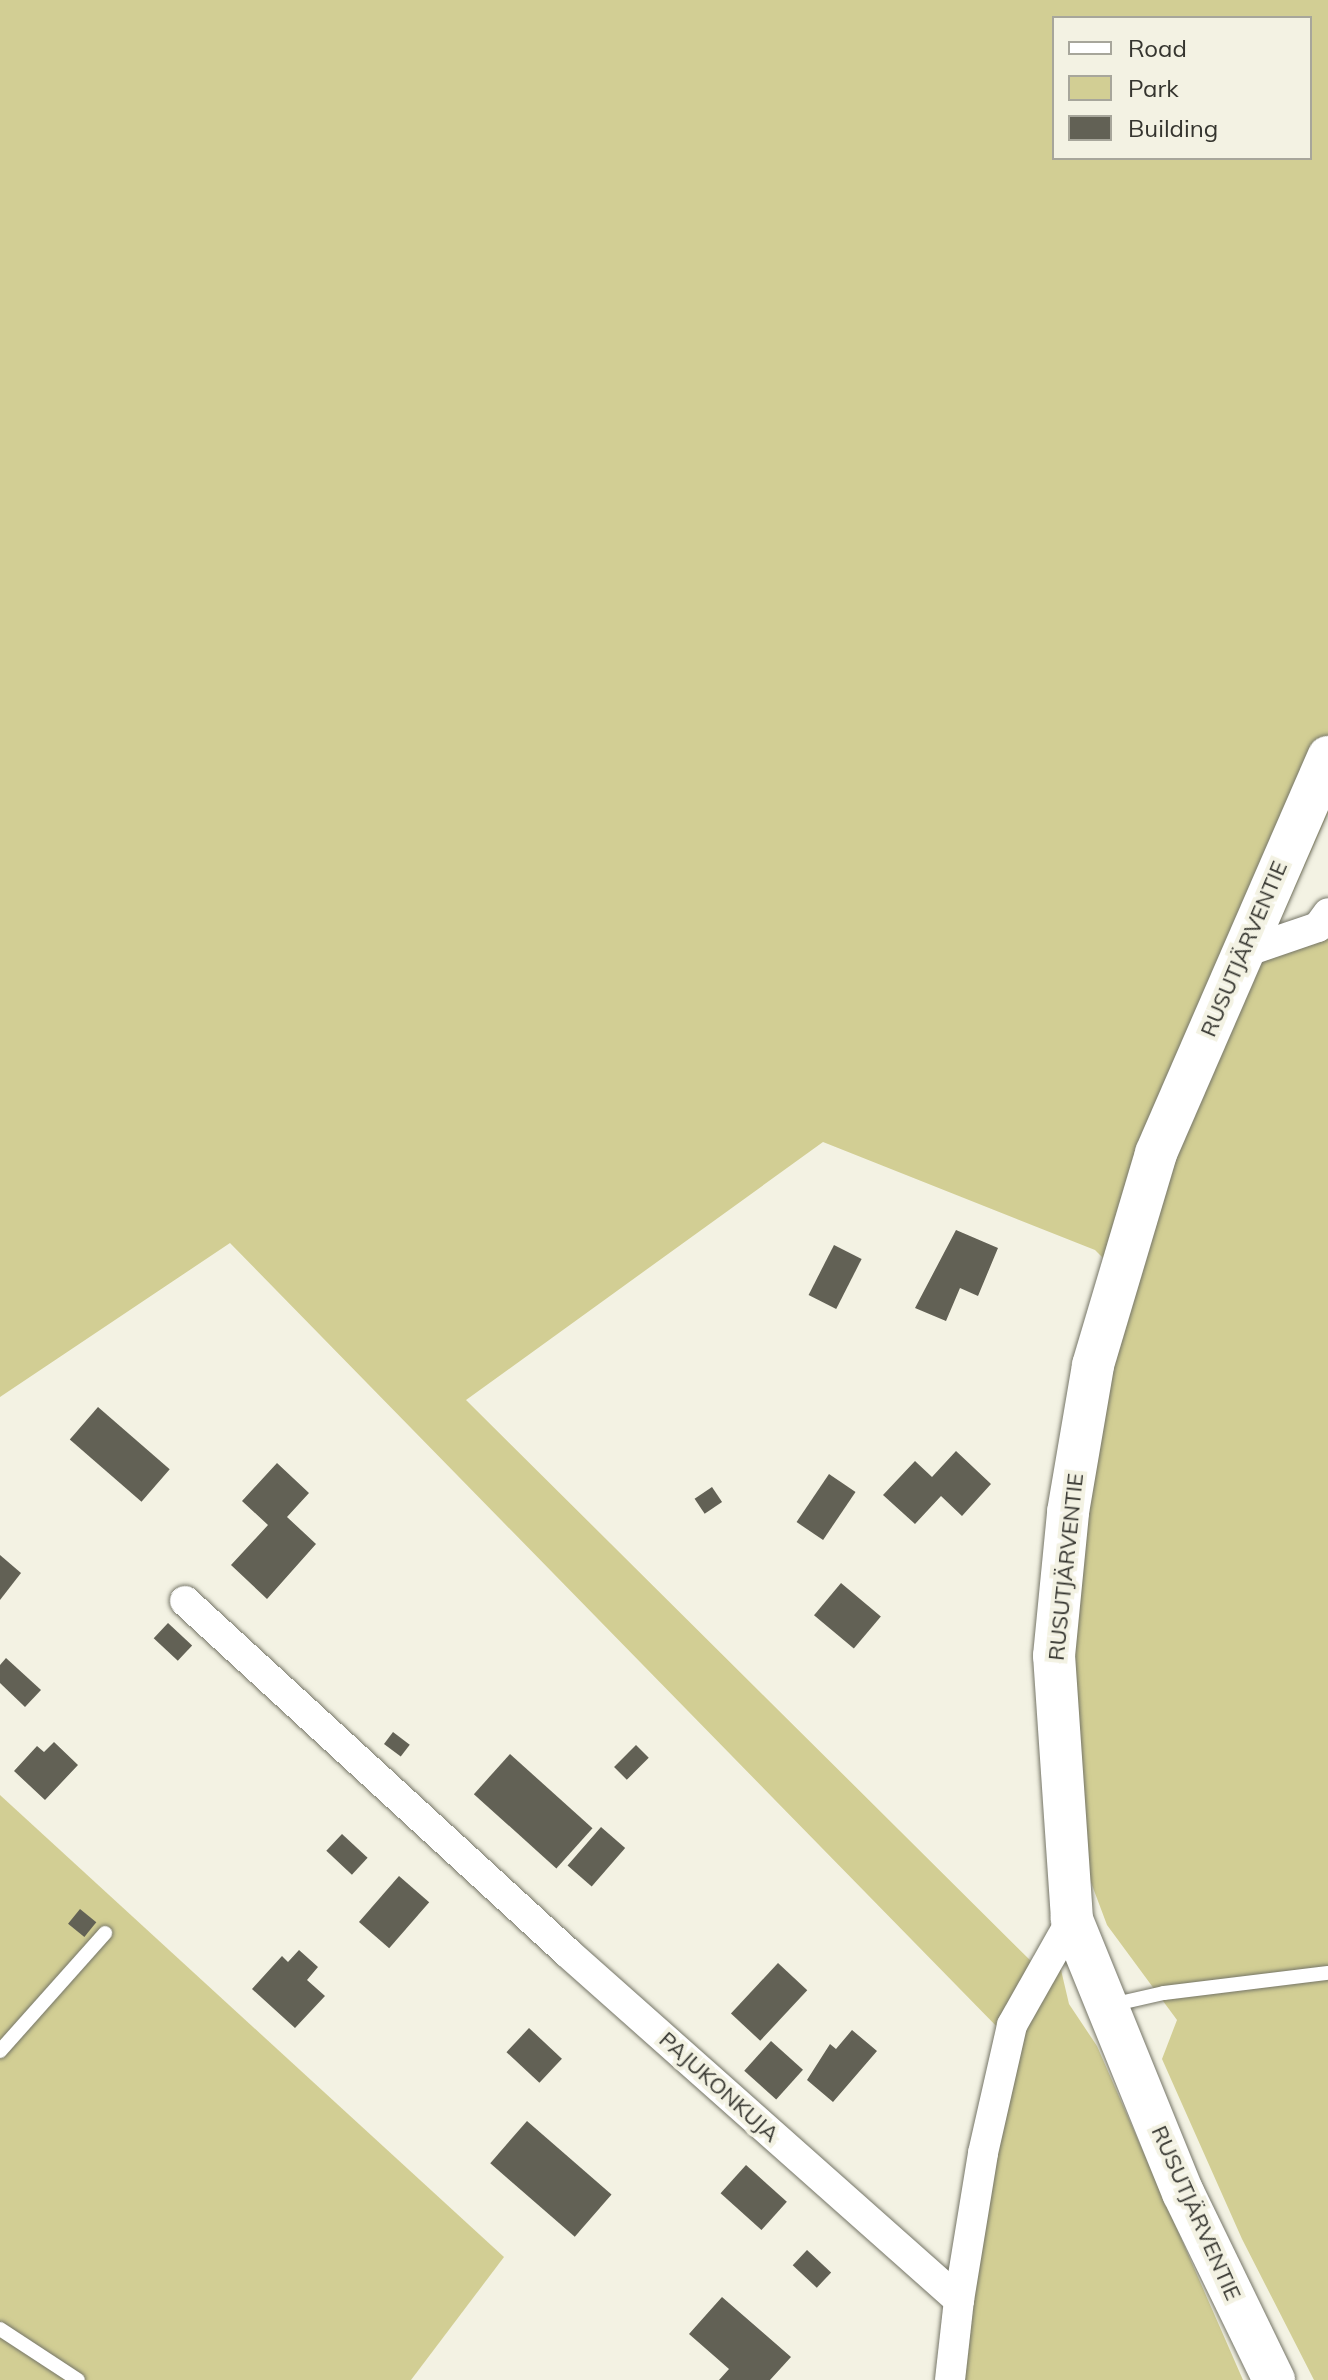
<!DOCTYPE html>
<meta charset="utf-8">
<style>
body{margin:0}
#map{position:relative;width:1328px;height:2380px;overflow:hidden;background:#f3f2e3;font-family:Mulish,sans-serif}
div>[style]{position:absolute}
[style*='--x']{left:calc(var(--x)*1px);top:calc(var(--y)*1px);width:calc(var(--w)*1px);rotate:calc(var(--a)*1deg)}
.green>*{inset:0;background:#d2ce94}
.building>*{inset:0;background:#626155;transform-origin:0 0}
.roads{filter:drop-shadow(0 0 2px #757567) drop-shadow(0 0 2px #757567)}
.lane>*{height:14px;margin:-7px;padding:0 7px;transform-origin:7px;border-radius:7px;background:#fff}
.street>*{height:30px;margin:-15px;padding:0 15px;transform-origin:15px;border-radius:15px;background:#fff}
.secondary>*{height:42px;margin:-21px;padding:0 21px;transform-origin:21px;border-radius:21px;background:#fff}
span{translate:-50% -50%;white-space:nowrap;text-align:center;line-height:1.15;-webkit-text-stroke:8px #f3f2e3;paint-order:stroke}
.street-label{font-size:22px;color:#35352f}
.legend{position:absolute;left:1052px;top:16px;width:260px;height:144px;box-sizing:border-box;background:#f3f2e3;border:2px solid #a7a69b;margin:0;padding:10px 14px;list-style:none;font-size:24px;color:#35352f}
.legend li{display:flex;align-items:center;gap:16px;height:40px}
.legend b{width:40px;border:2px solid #a7a69b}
</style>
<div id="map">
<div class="green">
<i style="clip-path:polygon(evenodd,0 0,1328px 0,1328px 813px,1265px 956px,1328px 933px,1328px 2380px,1314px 2380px,1242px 2239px,1162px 2059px,1177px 2020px,1107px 1925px,1051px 1776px,1112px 1267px,1095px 1250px,823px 1142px,466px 1400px,1036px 1966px,1054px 1940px,1069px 2004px,1097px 2046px,1243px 2380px,943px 2380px,1004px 2034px,230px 1243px,0 1397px,0 0,1054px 18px,1310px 18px,1310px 158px,1054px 158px,1054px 18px)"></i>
<i style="clip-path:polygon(0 1795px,504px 2257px,411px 2380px,0 2380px)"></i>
</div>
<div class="building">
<i style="clip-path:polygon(956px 1230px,998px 1248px,978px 1296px,960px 1288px,946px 1321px,915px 1308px)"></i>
<i style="left:834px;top:1245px;width:31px;height:56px;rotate:27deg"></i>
<i style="left:98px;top:1407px;width:95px;height:43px;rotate:41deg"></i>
<i style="clip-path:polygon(956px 1451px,991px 1484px,962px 1516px,941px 1496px,915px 1524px,883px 1495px,915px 1461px,932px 1477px)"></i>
<i style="clip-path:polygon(277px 1463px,309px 1493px,287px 1517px,316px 1544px,267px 1599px,231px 1565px,268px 1525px,242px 1501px)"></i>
<i style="left:829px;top:1474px;width:32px;height:58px;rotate:34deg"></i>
<i style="left:712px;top:1487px;width:18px;height:21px;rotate:56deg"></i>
<i style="clip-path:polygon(0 1555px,21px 1573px,0 1600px)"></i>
<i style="left:841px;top:1583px;width:52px;height:42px;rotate:40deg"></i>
<i style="left:168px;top:1623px;width:33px;height:21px;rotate:43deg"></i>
<i style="clip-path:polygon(6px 1658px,41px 1690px,25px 1707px,0 1683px,0 1665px)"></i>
<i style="left:393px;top:1732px;width:21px;height:15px;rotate:37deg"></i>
<i style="clip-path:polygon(54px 1742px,78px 1765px,45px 1800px,14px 1771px,37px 1746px,44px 1752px)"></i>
<i style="left:636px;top:1745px;width:18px;height:31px;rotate:45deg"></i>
<i style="left:510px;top:1754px;width:111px;height:54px;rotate:42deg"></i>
<i style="left:601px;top:1827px;width:32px;height:51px;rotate:41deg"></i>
<i style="left:342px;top:1834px;width:35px;height:23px;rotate:43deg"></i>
<i style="left:399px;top:1876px;width:40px;height:61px;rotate:41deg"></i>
<i style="left:80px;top:1909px;width:21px;height:19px;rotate:39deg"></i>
<i style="clip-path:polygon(299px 1950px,318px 1967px,307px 1980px,325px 1996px,295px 2028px,252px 1989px,282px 1956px,288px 1962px)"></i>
<i style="left:778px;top:1963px;width:40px;height:69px;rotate:43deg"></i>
<i style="left:529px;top:2028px;width:45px;height:33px;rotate:43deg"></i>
<i style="clip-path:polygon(852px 2030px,877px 2051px,833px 2102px,807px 2080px,830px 2044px,836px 2049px)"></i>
<i style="left:771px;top:2041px;width:43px;height:40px;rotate:42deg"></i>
<i style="left:527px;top:2121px;width:112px;height:56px;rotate:41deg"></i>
<i style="left:746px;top:2165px;width:55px;height:38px;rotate:42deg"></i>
<i style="left:807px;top:2250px;width:33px;height:21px;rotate:43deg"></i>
<i style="clip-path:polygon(722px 2297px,791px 2357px,770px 2380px,719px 2380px,729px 2369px,689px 2334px)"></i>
</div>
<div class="roads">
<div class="lane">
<i style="--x:1111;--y:2005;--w:54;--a:-12.8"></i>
<i style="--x:1164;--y:1993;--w:165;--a:-7"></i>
<i style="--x:0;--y:2051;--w:158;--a:-48.3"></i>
<i style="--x:0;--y:2329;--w:93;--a:33.2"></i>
</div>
<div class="street">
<i style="--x:1242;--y:953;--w:80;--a:-18.9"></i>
<i style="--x:1318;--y:927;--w:17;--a:-54"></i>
<i style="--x:185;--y:1601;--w:520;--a:42.58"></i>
<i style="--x:568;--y:1953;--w:523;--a:41.59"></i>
<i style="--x:959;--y:2300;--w:149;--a:-80.7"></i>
<i style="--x:983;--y:2153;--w:131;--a:-77.2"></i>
<i style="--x:1012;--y:2025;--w:122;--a:-60.5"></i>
<i style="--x:950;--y:2380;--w:81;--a:-83.6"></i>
</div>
<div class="secondary">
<i style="--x:1274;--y:2380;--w:208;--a:-115.9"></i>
<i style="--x:1183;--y:2193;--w:296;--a:-112.1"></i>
<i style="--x:1072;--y:1919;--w:264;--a:-93.9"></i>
<i style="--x:1054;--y:1656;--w:145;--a:-84.4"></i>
<i style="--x:1068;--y:1512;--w:149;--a:-80.3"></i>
<i style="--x:1093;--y:1365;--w:221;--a:-73.4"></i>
<i style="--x:1156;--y:1153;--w:432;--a:-66.5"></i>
</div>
</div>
<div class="street-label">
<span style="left:1244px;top:949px;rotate:-67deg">RUSUTJÄRVENTIE</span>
<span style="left:1066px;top:1567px;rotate:-84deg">RUSUTJÄRVENTIE</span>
<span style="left:719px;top:2087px;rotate:42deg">PAJUKONKUJA</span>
<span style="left:1196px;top:2213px;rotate:66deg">RUSUTJÄRVENTIE</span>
</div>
<ul class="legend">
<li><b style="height:10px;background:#fff"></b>Road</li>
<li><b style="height:22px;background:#d2ce94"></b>Park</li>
<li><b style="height:22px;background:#626155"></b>Building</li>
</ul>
</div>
